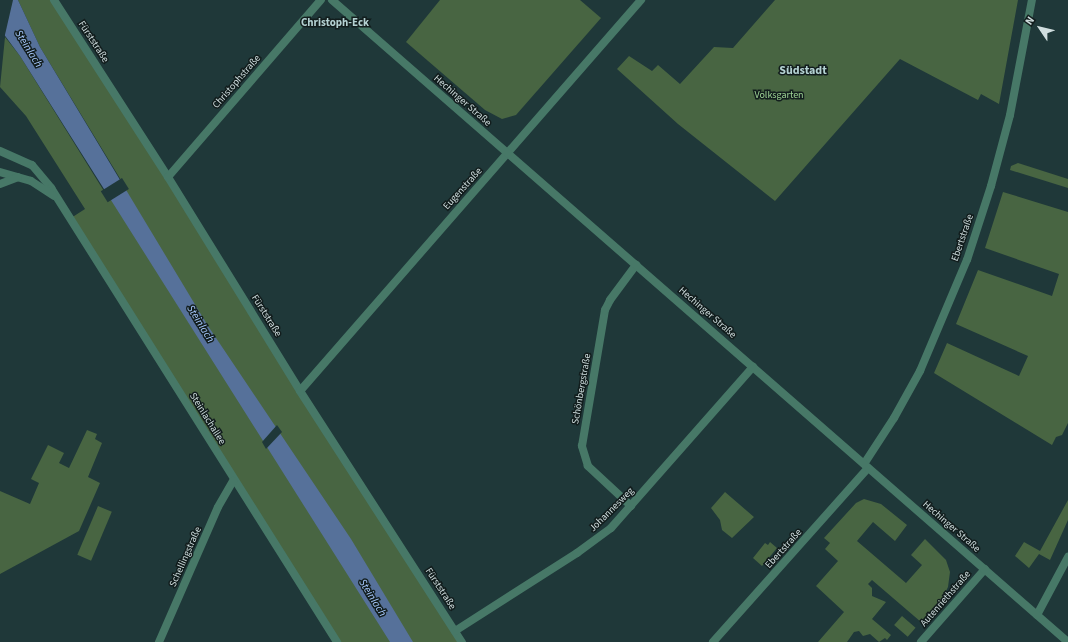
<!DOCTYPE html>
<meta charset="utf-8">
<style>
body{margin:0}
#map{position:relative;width:1068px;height:642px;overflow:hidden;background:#1f3839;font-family:"Source Sans 3",sans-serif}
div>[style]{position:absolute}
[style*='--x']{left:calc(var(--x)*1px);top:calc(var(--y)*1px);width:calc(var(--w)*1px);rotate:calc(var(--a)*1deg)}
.green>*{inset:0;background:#486542;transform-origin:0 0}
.water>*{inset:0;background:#56719a}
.pier>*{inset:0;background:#1f3839;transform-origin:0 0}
.minor>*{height:8px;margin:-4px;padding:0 4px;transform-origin:4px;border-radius:4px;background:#477867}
.tertiary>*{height:8px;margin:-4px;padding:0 4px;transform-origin:4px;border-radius:4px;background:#477867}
span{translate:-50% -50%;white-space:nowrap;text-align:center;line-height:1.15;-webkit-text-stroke:3px #121d1d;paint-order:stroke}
.street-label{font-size:10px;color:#cfddde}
.park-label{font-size:10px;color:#9fd495}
.neighbourhood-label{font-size:11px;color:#b4d1d2;font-weight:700}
.water-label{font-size:11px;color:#a7c9fe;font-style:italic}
.quarter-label{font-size:12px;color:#b4d1d2;font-weight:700}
.north{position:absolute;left:1020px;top:8px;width:40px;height:40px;-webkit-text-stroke:3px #121d1d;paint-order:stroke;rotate:305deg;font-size:11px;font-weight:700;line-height:16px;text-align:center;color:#cfddde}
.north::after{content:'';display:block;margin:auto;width:14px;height:18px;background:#cfddde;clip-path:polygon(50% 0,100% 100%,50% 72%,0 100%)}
</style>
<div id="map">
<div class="green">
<i style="clip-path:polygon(18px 0,54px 0,462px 642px,337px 642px,71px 218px,85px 209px,26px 116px,0 87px,5px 37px,20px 56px,107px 196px,124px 185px,40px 47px)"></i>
<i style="clip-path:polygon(440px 0,580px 0,601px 18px,516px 115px,502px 119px,485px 110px,406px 42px)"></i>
<i style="clip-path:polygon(775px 0,1018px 0,999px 104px,981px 94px,978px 100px,900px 59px,775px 201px,678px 124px,617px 69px,629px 56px,652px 71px,658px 65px,680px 84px,714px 47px,733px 48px)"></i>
<i style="clip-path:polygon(1018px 163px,1068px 179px,1068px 188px,1010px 170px,1011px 166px)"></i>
<i style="clip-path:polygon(1003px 192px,1068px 212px,1068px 423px,1062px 435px,1056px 437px,1052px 445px,934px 373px,947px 343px,1019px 376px,1028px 356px,956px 324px,978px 270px,1052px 296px,1059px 274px,985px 248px)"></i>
<i style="clip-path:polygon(87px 430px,97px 434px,95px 439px,102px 443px,88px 477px,100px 483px,79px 531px,0 574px,0 491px,30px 504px,39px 483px,31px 479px,48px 445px,64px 453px,59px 463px,69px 468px)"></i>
<i style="clip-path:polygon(725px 492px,754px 517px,732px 538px,722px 530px,720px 520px,711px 508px)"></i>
<i style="clip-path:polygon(864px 499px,881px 504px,907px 525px,895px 541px,873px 522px,857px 541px,906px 583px,922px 565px,911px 555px,925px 539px,946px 560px,950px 572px,948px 587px,943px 597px,921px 622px,872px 580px,868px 584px,872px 588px,872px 596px,886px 602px,872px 619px,891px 635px,887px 640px,885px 638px,879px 642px,870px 634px,863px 636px,859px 631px,854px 632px,847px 642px,818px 642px,844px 612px,816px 586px,838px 561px,825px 549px,830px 543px,824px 538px,856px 503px)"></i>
<i style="clip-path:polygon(1068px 500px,1068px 520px,1050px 560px,1039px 554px,1029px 568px,1015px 556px,1024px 542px,1040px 551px)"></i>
<i style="left:98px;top:506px;width:15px;height:53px;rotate:23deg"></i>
<i style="clip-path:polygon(770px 542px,777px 548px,762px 566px,753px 558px,765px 543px,768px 545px)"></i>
<i style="left:902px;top:616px;width:18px;height:12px;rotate:41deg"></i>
</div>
<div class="water">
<i style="clip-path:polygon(0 0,18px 0,40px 47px,208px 326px,351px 539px,413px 642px,390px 642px,20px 56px,0 29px)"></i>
</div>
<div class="pier">
<i style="clip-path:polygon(0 0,13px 0,4px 39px,0 33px)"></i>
<i style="left:122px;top:178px;width:13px;height:25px;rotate:58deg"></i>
<i style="clip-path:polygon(277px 425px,282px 432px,266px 449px,262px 442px)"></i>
</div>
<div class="minor">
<i style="--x:54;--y:0;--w:211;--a:57.2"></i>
<i style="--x:168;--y:177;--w:251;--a:58.3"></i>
<i style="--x:300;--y:391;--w:299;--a:57.2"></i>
<i style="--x:0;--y:151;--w:35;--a:24"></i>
<i style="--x:32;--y:165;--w:30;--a:50"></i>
<i style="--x:51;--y:188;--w:537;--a:57.79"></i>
<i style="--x:0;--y:172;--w:32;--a:16"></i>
<i style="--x:31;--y:181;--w:27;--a:33"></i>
<i style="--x:168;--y:177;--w:234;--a:-49.2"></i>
<i style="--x:0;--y:184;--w:19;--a:-21"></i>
<i style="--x:300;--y:391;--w:519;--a:-48.91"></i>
<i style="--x:864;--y:464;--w:55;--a:-56.9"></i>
<i style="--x:894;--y:418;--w:54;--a:-61"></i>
<i style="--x:920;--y:371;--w:121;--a:-67.1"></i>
<i style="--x:967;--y:260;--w:78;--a:-72"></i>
<i style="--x:991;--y:186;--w:73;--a:-75"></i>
<i style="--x:1010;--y:115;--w:117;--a:-79.2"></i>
<i style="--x:631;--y:506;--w:59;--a:-137.1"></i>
<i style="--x:588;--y:466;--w:21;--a:-107"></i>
<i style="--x:582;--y:446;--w:138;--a:-80.4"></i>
<i style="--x:605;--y:310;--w:11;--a:-63"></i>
<i style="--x:610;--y:300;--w:44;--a:-53.4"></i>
<i style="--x:1037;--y:615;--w:66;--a:-61.9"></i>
<i style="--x:455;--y:631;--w:145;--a:-32.6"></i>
<i style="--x:577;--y:553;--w:42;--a:-36.3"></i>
<i style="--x:611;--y:528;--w:215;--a:-48.6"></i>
<i style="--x:159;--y:642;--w:147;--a:-66.4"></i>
<i style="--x:218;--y:507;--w:30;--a:-60"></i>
<i style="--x:713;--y:642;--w:233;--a:-48.3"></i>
<i style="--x:921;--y:642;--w:97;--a:-48.8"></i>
</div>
<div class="tertiary">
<i style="--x:332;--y:0;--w:977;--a:41.1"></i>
</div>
<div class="street-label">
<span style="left:93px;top:42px;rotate:57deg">Fürststraße</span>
<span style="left:237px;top:82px;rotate:-49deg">Christophstraße</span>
<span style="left:462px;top:101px;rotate:41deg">Hechinger Straße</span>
<span style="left:463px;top:189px;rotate:-48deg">Eugenstraße</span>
<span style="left:963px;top:238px;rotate:-71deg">Ebertstraße</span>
<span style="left:707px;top:313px;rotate:41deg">Hechinger Straße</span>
<span style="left:266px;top:316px;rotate:58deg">Fürststraße</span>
<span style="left:582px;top:389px;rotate:-80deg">Schönbergstraße</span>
<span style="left:207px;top:419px;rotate:58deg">Steinlachallee</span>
<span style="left:612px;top:510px;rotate:-45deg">Johannesweg</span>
<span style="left:951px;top:527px;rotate:41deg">Hechinger Straße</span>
<span style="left:784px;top:549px;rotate:-48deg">Ebertstraße</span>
<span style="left:186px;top:557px;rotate:-66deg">Schellingstraße</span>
<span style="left:440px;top:589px;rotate:57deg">Fürststraße</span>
<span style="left:946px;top:599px;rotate:-49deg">Autenriethstraße</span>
</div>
<div class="park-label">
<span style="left:779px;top:96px">Volksgarten</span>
</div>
<div class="neighbourhood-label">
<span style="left:335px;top:23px">Christoph-Eck</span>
</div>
<div class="water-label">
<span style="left:28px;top:49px;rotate:58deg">Steinlach</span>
<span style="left:200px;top:324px;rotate:58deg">Steinlach</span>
<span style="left:372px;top:598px;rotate:58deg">Steinlach</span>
</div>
<div class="quarter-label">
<span style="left:803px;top:71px">Südstadt</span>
</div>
<div class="north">N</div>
</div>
